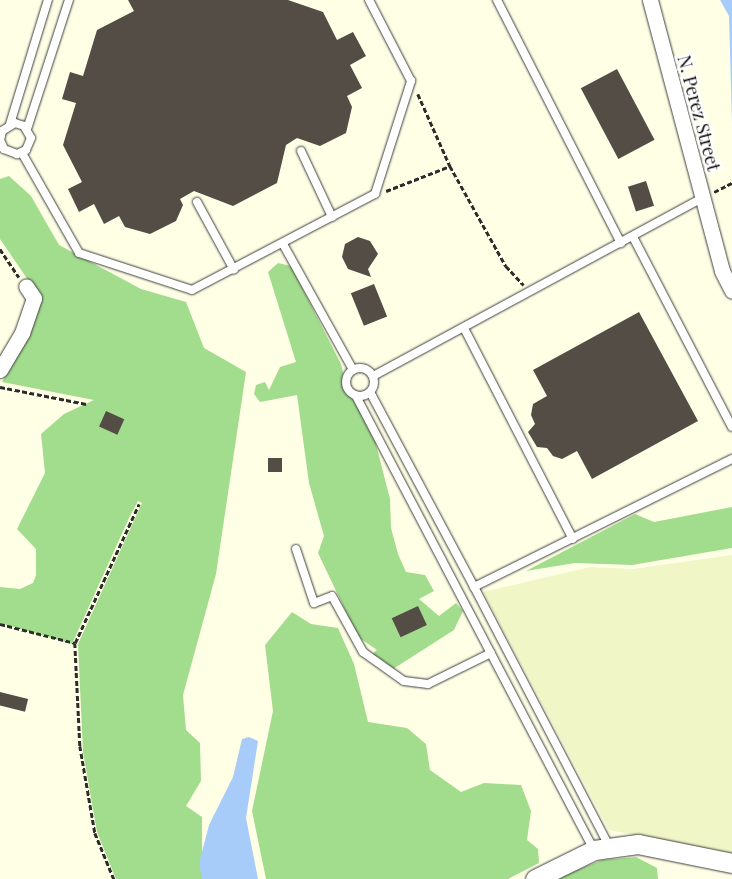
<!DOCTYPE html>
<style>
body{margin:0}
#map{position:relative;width:732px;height:879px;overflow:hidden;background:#ffffe6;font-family:"Playfair Display",serif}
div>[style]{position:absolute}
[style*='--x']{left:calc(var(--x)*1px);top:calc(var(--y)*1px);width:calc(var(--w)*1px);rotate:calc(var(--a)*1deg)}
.farmland>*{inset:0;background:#f1f6c6}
.forest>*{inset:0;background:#a2dc8d}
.water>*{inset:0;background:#a8ccfa}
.building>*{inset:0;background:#534d46;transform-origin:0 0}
.path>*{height:2.5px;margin-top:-1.25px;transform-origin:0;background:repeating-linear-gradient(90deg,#2c2c2c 0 5px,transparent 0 7.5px)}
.roads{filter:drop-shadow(0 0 1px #3d3d3d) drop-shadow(0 0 1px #3d3d3d)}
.service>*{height:8px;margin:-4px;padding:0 4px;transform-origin:4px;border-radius:4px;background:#fff}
.service>.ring{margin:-4px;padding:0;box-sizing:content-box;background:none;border:8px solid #fff;border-radius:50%}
.minor>*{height:15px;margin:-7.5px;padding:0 7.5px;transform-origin:7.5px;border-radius:7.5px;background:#fff}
.tertiary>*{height:19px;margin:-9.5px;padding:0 9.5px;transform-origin:9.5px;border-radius:9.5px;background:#fff}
span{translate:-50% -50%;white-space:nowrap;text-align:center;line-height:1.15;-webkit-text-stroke:5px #fff;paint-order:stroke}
.street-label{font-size:18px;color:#0a0a0a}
</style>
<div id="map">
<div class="farmland">
<i style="clip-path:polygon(732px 555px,732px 854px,609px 830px,483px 592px,590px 567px,633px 569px)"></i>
</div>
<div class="forest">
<i style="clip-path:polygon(9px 176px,31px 196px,59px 245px,141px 289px,186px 302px,204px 348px,246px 372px,216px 574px,183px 695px,186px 730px,200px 743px,201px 781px,186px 806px,202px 817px,202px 879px,116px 879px,97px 832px,83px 752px,78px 644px,142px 503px,138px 501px,129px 518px,72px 644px,0 623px,0 587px,20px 589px,33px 583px,36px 575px,36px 549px,17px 529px,45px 473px,41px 434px,64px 414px,94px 400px,2px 382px,26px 335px,39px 296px,0 239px,0 179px)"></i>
<i style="clip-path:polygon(278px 263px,291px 266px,341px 364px,346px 385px,371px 425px,390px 499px,391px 528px,398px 554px,406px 572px,425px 575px,434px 591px,419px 599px,439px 616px,456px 603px,463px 611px,454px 630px,393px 669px,371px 655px,377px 650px,358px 637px,318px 553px,324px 536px,309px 483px,297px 395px,260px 402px,254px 394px,256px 385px,265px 382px,269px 390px,280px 367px,296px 362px,268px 272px)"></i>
<i style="clip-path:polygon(732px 507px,732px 548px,632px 565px,575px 563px,526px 571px,635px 514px,654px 522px)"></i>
<i style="clip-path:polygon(292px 612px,311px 624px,338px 628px,354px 664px,368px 722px,407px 728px,426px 744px,430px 770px,461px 792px,484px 783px,521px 785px,531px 811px,527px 840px,538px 849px,539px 863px,508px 879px,266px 879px,252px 811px,273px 711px,265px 645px)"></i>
<i style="clip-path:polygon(636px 857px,657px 868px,658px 879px,555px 879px,602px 860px)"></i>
</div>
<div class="water">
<i style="clip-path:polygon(720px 0,732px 0,732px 123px,729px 16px)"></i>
<i style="clip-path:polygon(249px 737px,258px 741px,246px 818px,258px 879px,202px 879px,199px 863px,209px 825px,233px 777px,242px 739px)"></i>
</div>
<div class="building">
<i style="clip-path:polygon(128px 0,288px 0,323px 12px,337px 40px,353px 32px,366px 56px,350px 65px,362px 88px,347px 96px,352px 107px,346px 133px,320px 146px,297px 138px,286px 145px,277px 183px,233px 206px,194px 191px,180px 199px,183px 205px,176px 221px,150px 234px,125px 227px,119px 216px,104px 224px,94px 204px,79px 212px,68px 189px,82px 182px,63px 145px,76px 103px,62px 99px,70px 72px,83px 76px,97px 30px,134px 11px)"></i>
<i style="left:617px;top:69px;width:80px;height:41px;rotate:62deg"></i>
<i style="left:646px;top:181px;width:26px;height:19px;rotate:72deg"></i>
<i style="clip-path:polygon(358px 237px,370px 241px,378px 254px,368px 269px,371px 277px,348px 269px,342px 257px,345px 244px)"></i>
<i style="left:374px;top:284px;width:35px;height:25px;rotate:68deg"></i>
<i style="clip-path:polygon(639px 312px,698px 421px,592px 479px,577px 451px,562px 459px,553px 456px,547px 448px,537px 447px,528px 432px,535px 424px,531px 415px,533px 404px,547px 396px,533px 370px)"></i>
<i style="left:106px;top:411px;width:20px;height:17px;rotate:24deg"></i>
<i style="left:268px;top:458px;width:14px;height:14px"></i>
<i style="left:418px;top:606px;width:21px;height:29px;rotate:65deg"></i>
<i style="left:0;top:692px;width:29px;height:13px;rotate:14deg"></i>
</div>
<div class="path">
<i style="--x:418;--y:94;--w:79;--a:66"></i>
<i style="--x:450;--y:166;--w:115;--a:60.8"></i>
<i style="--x:506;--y:266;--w:26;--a:47"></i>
<i style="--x:386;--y:191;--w:69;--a:-21.3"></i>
<i style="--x:714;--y:192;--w:20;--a:-27"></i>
<i style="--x:0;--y:249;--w:34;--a:56"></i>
<i style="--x:0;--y:387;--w:88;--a:11.2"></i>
<i style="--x:0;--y:624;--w:77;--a:14.2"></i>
<i style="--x:75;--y:643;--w:153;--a:-65.3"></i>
<i style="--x:75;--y:643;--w:103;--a:87.2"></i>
<i style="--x:80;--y:746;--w:88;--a:80.2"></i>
<i style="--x:95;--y:833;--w:50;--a:67.6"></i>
</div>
<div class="roads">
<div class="service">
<i style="--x:497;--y:0;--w:273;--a:63"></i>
<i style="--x:10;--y:124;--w:130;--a:-73"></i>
<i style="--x:27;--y:129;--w:136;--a:-72"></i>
<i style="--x:0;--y:140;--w:9;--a:-77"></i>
<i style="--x:2;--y:131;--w:15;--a:-32"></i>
<i style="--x:15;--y:123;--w:9;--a:18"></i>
<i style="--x:24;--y:126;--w:14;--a:60"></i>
<i style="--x:31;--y:138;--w:13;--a:113"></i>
<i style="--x:26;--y:150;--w:10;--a:156"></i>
<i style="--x:17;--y:154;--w:14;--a:-159"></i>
<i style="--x:4;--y:149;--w:10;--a:-114"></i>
<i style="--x:301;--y:151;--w:73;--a:64.8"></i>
<i style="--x:22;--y:153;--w:115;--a:60.3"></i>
<i style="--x:79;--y:253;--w:119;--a:18.1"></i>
<i style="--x:192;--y:290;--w:207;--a:-27.7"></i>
<i style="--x:375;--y:194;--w:119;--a:-72.3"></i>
<i style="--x:411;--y:81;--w:91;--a:-117.4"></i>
<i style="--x:197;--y:202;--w:77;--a:61.4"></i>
<i style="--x:633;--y:237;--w:214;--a:62.5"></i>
<i style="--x:283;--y:244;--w:144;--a:60.9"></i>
<i style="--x:465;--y:330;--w:235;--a:62.7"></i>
<i class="ring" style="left:346px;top:368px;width:20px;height:20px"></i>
<i style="--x:373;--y:376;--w:374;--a:-28.4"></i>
<i style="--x:370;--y:392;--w:221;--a:61.9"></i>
<i style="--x:356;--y:396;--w:513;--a:62.34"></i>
<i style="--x:296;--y:549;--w:57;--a:71.6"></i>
<i style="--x:314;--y:603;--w:19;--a:-21"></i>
<i style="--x:332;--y:596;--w:64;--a:61"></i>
<i style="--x:363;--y:652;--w:50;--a:35.3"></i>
<i style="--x:404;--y:681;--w:24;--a:7"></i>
<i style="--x:428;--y:684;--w:70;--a:-26.2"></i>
<i style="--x:609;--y:846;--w:292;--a:-117.5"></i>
<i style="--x:474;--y:587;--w:288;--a:-26.4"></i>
</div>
<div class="minor">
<i style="--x:650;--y:0;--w:280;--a:75.1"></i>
<i style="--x:722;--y:271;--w:22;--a:63"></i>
<i style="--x:0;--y:370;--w:43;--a:-59.3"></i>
<i style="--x:22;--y:333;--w:37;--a:-71"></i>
<i style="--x:34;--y:298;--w:14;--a:-124"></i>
</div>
<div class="tertiary">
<i style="--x:535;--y:879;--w:66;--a:-26.2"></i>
<i style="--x:594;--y:850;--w:44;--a:-7.8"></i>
<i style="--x:638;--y:844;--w:96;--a:11.4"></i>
</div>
</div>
<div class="street-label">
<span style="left:699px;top:113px;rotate:75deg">N. Perez Street</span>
</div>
</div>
